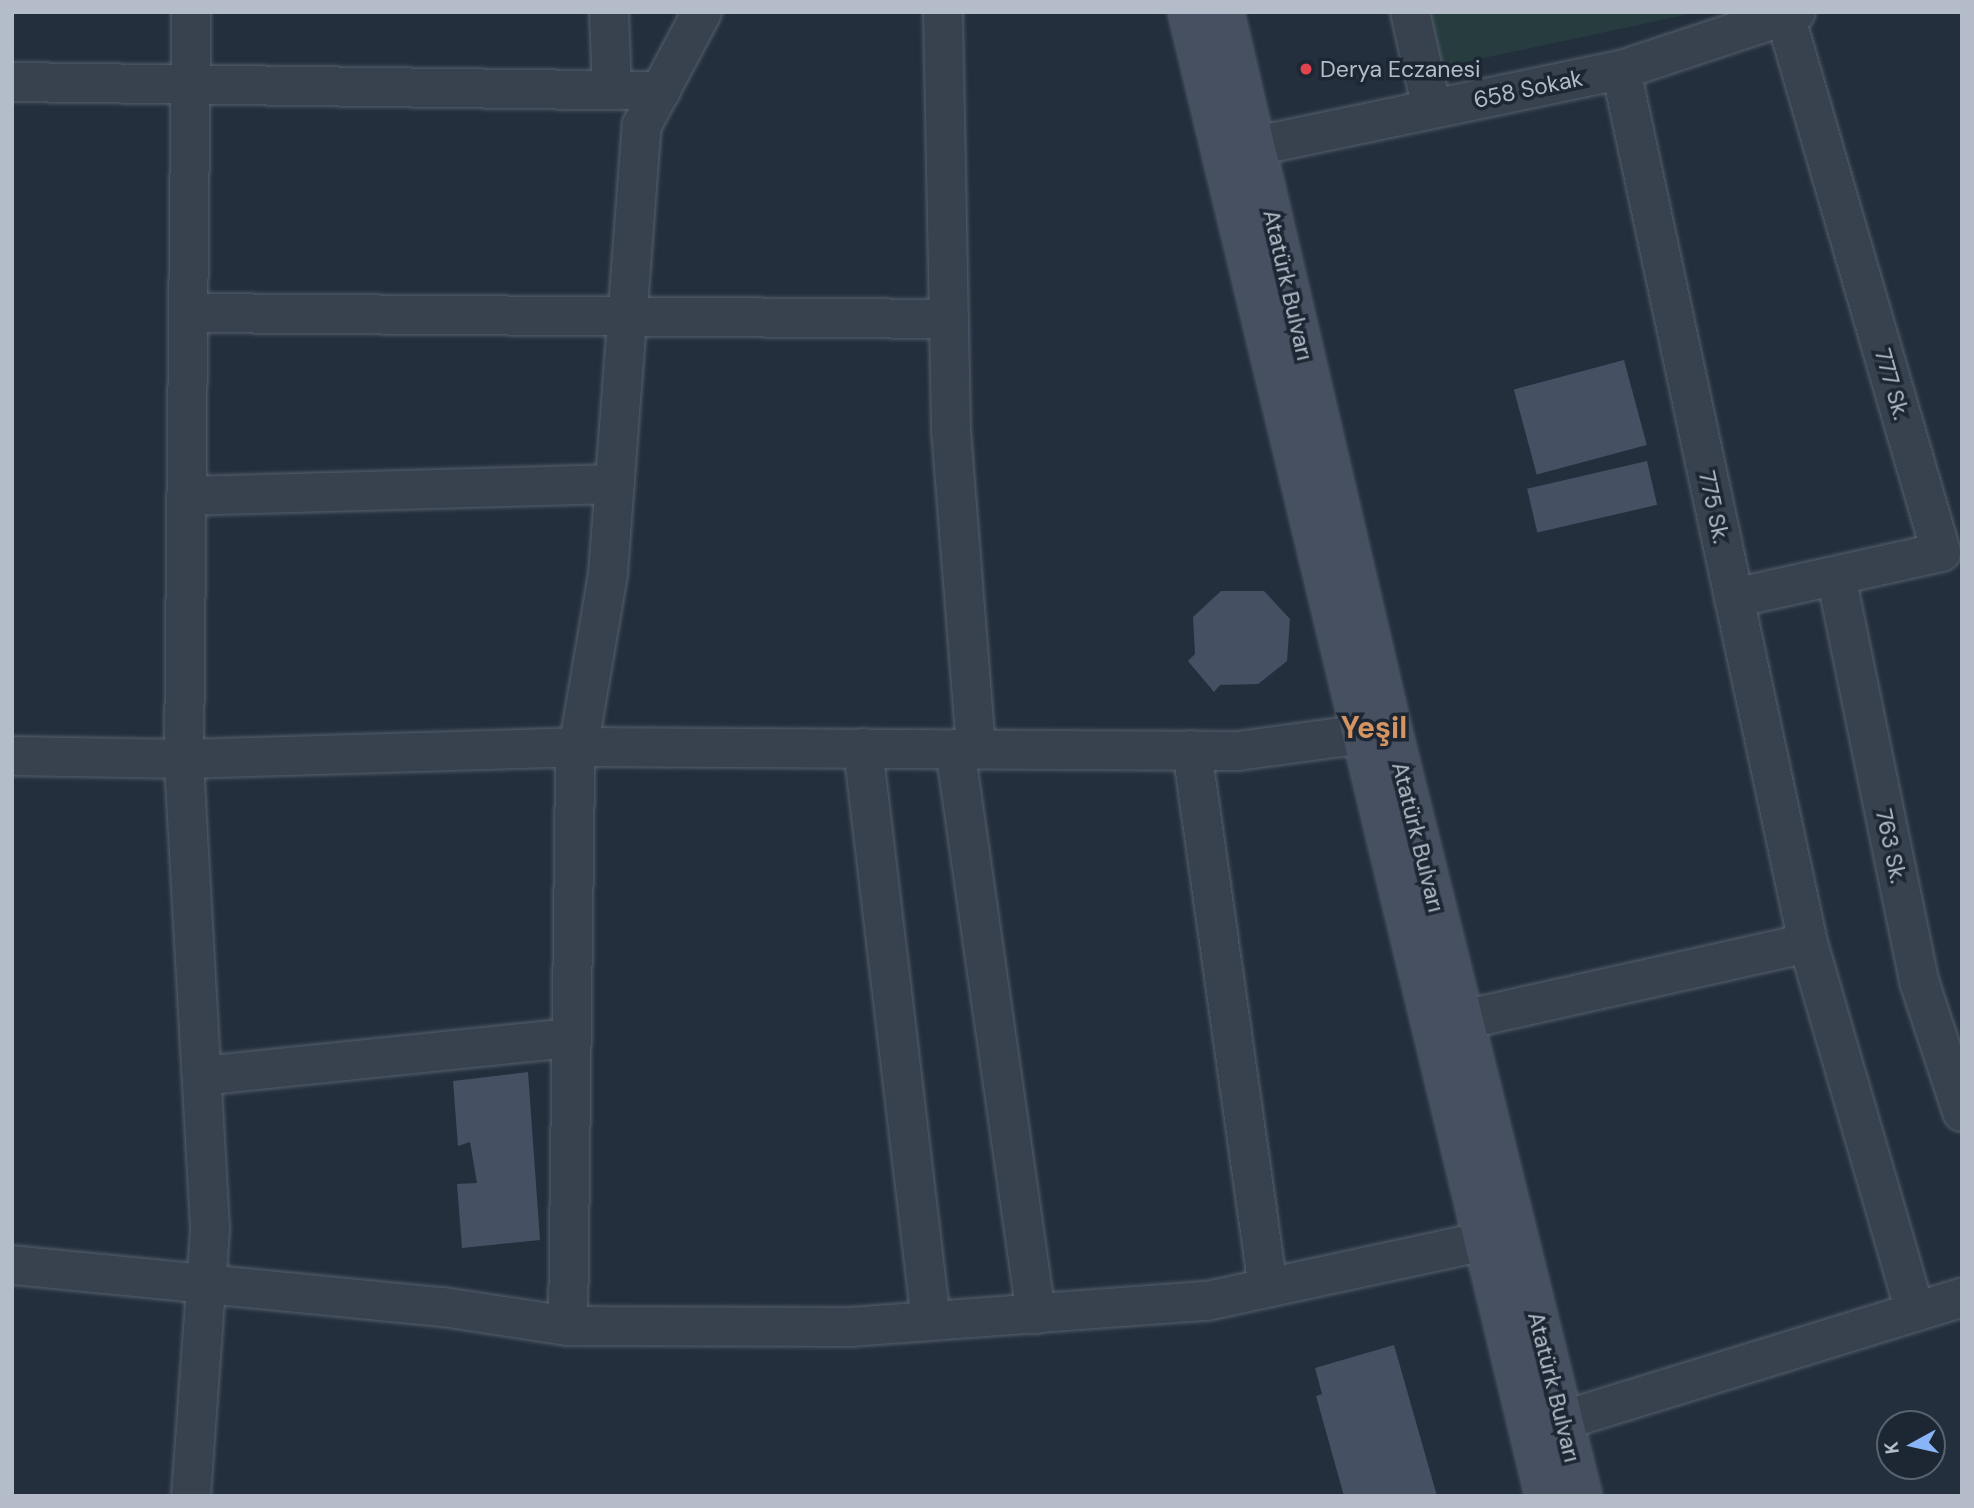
<!DOCTYPE html>
<meta charset="utf-8">
<style>
body{margin:0}
#map{position:relative;width:1974px;height:1508px;overflow:hidden;background:#242f3e;font-family:"DM Sans",sans-serif}
div>[style]{position:absolute}
[style*='--x']{left:calc(var(--x)*1px);top:calc(var(--y)*1px);width:calc(var(--w)*1px);rotate:calc(var(--a)*1deg)}
.green>*{inset:0;background:#263c3f}
.building>*{inset:0;background:#455162;transform-origin:0 0}
.roads{filter:drop-shadow(0 0 2px #565f6c) drop-shadow(0 0 2px #565f6c)}
.minor>*{height:38px;margin:-19px;padding:0 19px;transform-origin:19px;border-radius:19px;background:#38414e}
.secondary>*{height:38px;margin:-19px;padding:0 19px;transform-origin:19px;border-radius:19px;background:#465061}
.dots>*{width:19px;height:19px;translate:-50% -50%;box-sizing:border-box;border:4px solid #1d2633;border-radius:50%}
span{translate:-50% -50%;white-space:nowrap;text-align:center;line-height:1.15;-webkit-text-stroke:7px #1d2633;paint-order:stroke}
.poi-label{font-size:23px;color:#b4bcc9}
.left{translate:0 -50%;text-align:left}
.street-label{font-size:23px;color:#b4bcc9}
.district-label{font-size:30px;color:#d59563;font-weight:700}
.frame{position:absolute;inset:0;border:14px solid #b4bcc9;pointer-events:none}
.north{position:absolute;left:1876px;top:1410px;width:70px;height:70px;box-sizing:border-box;background:#1d2633;border:2px solid #59626f;border-radius:50%;rotate:262deg;font-size:19px;font-weight:700;line-height:28px;text-align:center;color:#b4bcc9}
.north::after{content:'';display:block;margin:auto;width:24px;height:32px;background:#8ab4f8;clip-path:polygon(50% 0,100% 100%,50% 72%,0 100%)}
</style>
<div id="map">
<div class="green">
<i style="clip-path:polygon(1430px 12px,1699px 12px,1442px 67px)"></i>
</div>
<div class="building">
<i style="left:1624px;top:360px;width:88px;height:114px;rotate:75deg"></i>
<i style="left:1647px;top:461px;width:45px;height:123px;rotate:77deg"></i>
<i style="clip-path:polygon(1221px 591px,1264px 591px,1290px 619px,1287px 661px,1258px 684px,1220px 685px,1214px 692px,1188px 661px,1195px 654px,1193px 617px)"></i>
<i style="clip-path:polygon(528px 1072px,540px 1240px,462px 1248px,457px 1184px,477px 1183px,470px 1142px,458px 1146px,453px 1081px)"></i>
<i style="clip-path:polygon(1394px 1345px,1437px 1496px,1344px 1496px,1316px 1396px,1322px 1394px,1315px 1368px)"></i>
</div>
<div class="roads">
<div class="minor">
<i style="--x:609;--y:12;--w:78;--a:87.8"></i>
<i style="--x:943;--y:12;--w:418;--a:88.9"></i>
<i style="--x:951;--y:430;--w:320;--a:85.5"></i>
<i style="--x:1410;--y:12;--w:99;--a:77.2"></i>
<i style="--x:1621;--y:70;--w:893;--a:77.91"></i>
<i style="--x:12;--y:82;--w:649;--a:0.79"></i>
<i style="--x:1256;--y:146;--w:373;--a:-11.8"></i>
<i style="--x:1621;--y:70;--w:184;--a:-18.3"></i>
<i style="--x:189;--y:313;--w:760;--a:0.45"></i>
<i style="--x:187;--y:496;--w:428;--a:-1.6"></i>
<i style="--x:1836;--y:576;--w:413;--a:78.4"></i>
<i style="--x:1919;--y:981;--w:138;--a:71.8"></i>
<i style="--x:1734;--y:598;--w:212;--a:-12.5"></i>
<i style="--x:1941;--y:552;--w:562;--a:-106.21"></i>
<i style="--x:863;--y:748;--w:577;--a:83.23"></i>
<i style="--x:955;--y:749;--w:571;--a:81.84"></i>
<i style="--x:1192;--y:750;--w:543;--a:81.96"></i>
<i style="--x:12;--y:756;--w:172;--a:1"></i>
<i style="--x:184;--y:759;--w:394;--a:-1.7"></i>
<i style="--x:578;--y:747;--w:660;--a:0.35"></i>
<i style="--x:1238;--y:751;--w:120;--a:-7.7"></i>
<i style="--x:1463;--y:1020;--w:353;--a:-12.6"></i>
<i style="--x:1808;--y:943;--w:384;--a:73.8"></i>
<i style="--x:202;--y:1076;--w:371;--a:-5.9"></i>
<i style="--x:12;--y:1265;--w:433;--a:5.6"></i>
<i style="--x:443;--y:1307;--w:126;--a:8.6"></i>
<i style="--x:568;--y:1326;--w:282;--a:0.2"></i>
<i style="--x:850;--y:1327;--w:358;--a:-4.2"></i>
<i style="--x:1207;--y:1301;--w:280;--a:-12.2"></i>
<i style="--x:568;--y:1326;--w:559;--a:-89.28"></i>
<i style="--x:575;--y:767;--w:197;--a:-80.3"></i>
<i style="--x:608;--y:573;--w:449;--a:-85.7"></i>
<i style="--x:642;--y:125;--w:128;--a:-62"></i>
<i style="--x:1561;--y:1421;--w:419;--a:-17.1"></i>
<i style="--x:191;--y:1496;--w:269;--a:-85.9"></i>
<i style="--x:210;--y:1228;--w:470;--a:-93.2"></i>
<i style="--x:184;--y:759;--w:747;--a:-89.46"></i>
</div>
<div class="secondary">
<i style="--x:1188;--y:12;--w:1526;--a:76.47"></i>
<i style="--x:1224;--y:12;--w:734;--a:76.85"></i>
<i style="--x:1391;--y:727;--w:792;--a:76.05"></i>
</div>
</div>
<div class="dots">
<i style="left:1306px;top:69px;background:#e0444e"></i>
</div>
<div class="poi-label">
<span class="left" style="left:1320px;top:69px">Derya Eczanesi</span>
</div>
<div class="street-label">
<span style="left:1528px;top:89px;rotate:-12deg">658 Sokak</span>
<span style="left:1288px;top:285px;rotate:77deg">Atatürk Bulvarı</span>
<span style="left:1892px;top:384px;rotate:74deg">777 Sk.</span>
<span style="left:1714px;top:507px;rotate:78deg">775 Sk.</span>
<span style="left:1418px;top:837px;rotate:76deg">Atatürk Bulvarı</span>
<span style="left:1891px;top:846px;rotate:78deg">763 Sk.</span>
<span style="left:1554px;top:1387px;rotate:76deg">Atatürk Bulvarı</span>
</div>
<div class="district-label">
<span style="left:1374px;top:728px">Yeşil</span>
</div>
<div class="frame"></div>
<div class="north">K</div>
</div>
